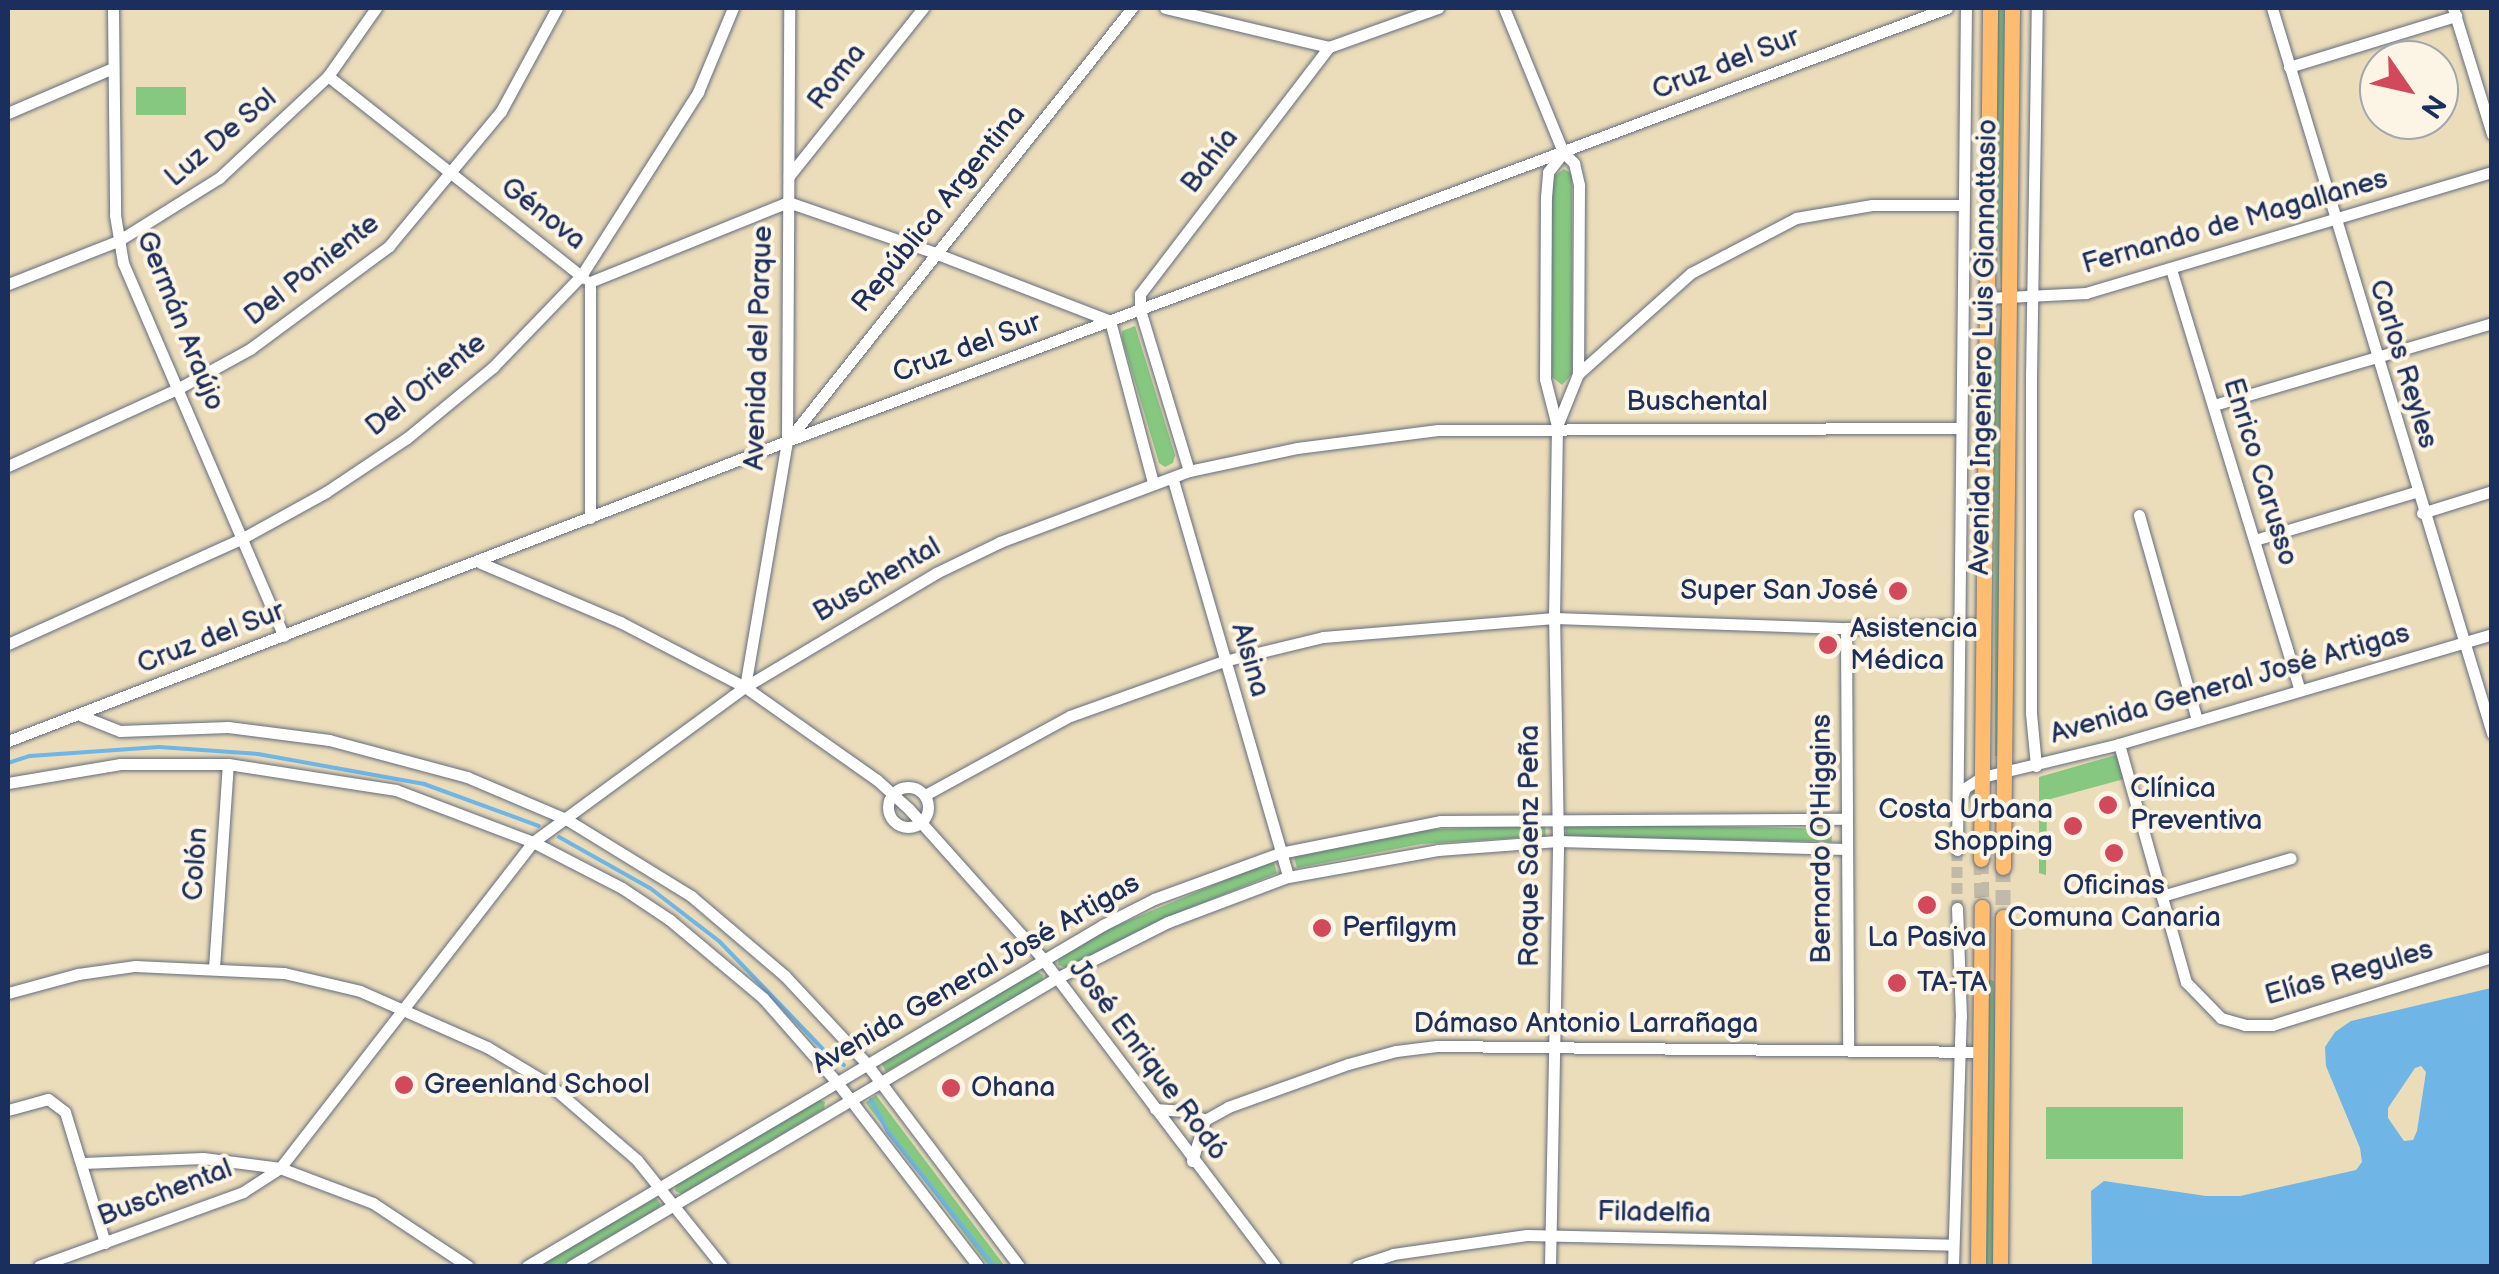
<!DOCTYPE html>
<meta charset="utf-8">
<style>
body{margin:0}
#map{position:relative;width:2499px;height:1274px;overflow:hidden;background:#ebddba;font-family:"Balsamiq Sans",sans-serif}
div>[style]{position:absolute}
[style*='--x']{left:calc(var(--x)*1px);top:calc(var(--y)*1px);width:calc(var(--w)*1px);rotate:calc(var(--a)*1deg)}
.green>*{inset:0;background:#87c880;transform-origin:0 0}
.water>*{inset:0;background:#6fb5e6}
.stream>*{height:4px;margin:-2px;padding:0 2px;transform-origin:2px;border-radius:2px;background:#6fb5e6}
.minor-tunnel>*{height:11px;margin-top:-5.5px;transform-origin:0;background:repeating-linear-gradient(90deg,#c1baa8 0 11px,transparent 0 16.5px)}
.major-tunnel>*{height:15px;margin-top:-7.5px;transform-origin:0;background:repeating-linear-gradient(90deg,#c1baa8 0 15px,transparent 0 23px)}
.roads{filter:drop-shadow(0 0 2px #646c7e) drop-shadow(0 0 2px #646c7e)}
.minor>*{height:11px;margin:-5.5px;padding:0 5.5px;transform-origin:5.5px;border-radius:5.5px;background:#fff}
.minor>.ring{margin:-5.5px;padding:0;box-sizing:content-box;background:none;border:11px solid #fff;border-radius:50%}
.major>*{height:15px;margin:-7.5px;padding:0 7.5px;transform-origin:7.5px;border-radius:7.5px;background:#febc70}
.dots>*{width:28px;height:28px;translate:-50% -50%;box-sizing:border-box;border:5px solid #fcf5e5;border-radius:50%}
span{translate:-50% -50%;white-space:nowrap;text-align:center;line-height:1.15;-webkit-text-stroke:8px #fcf5e5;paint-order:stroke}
.street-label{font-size:28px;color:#1b2f5e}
.poi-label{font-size:28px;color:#1b2f5e}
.right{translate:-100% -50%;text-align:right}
.left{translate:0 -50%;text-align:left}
.frame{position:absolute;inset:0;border:10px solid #1b2f5e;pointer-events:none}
.north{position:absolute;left:2359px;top:40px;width:100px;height:100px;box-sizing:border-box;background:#fcf5e5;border:2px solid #a2a6af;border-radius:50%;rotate:124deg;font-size:28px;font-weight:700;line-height:40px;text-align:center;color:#1b2f5e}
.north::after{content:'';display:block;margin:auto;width:35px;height:45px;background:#d1495b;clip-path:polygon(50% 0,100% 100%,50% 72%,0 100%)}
</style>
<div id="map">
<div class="green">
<i style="clip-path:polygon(1997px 8px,2006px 8px,2001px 286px,1996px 188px)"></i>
<i style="left:136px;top:87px;width:50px;height:28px"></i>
<i style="clip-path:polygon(1564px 169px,1572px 174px,1572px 374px,1562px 385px,1552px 377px,1549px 180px)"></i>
<i style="clip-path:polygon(2001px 316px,1999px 756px,1995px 756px,1994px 367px)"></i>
<i style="clip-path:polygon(1135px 326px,1175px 455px,1173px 463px,1165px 467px,1159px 463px,1122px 338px,1122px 331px)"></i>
<i style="clip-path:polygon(2116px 755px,2124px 779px,2047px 800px,2046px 875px,2039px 873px,2039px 777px)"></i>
<i style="left:1566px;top:824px;width:266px;height:13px;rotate:1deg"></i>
<i style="clip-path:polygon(1545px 825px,1546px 836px,1421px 844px,1297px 868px,1293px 855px,1419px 830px)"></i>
<i style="clip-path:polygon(1273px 860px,1277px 873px,1168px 917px,1067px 968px,1058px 965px,1059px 956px,1106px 930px)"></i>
<i style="clip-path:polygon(1036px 971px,1043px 975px,1042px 982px,886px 1072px,881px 1062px)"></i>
<i style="clip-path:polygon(1988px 979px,1994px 981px,1996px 1048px,1994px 1266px,1985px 1266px)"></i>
<i style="left:876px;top:1095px;width:215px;height:13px;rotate:53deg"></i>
<i style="clip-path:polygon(818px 1099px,825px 1102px,824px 1109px,682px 1194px,675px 1191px,676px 1185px)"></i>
<i style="left:2183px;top:1107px;width:52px;height:137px;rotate:90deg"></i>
<i style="clip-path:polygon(656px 1198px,661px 1205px,658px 1208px,560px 1266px,537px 1266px)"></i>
</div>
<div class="water">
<i style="clip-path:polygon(evenodd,2491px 988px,2491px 1266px,2092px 1266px,2091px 1191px,2104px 1181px,2206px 1196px,2240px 1196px,2356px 1170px,2362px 1162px,2360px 1148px,2326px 1066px,2325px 1047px,2335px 1032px,2351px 1021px,2491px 988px,2421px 1066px,2426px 1072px,2417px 1131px,2413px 1140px,2404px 1141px,2388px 1118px,2388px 1108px,2415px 1068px,2421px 1066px)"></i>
</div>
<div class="stream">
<i style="--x:8;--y:763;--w:23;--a:-18"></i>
<i style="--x:30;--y:756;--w:129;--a:-4"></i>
<i style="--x:159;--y:747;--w:99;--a:4"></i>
<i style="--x:258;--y:754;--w:169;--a:10.2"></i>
<i style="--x:424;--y:784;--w:122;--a:20.1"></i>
<i style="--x:559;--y:837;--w:104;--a:29.3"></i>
<i style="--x:650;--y:888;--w:88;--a:37.6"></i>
<i style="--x:720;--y:942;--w:150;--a:46.1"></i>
<i style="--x:824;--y:1050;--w:25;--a:37"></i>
<i style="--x:871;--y:1100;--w:36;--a:62"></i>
<i style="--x:888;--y:1132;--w:171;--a:51.7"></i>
</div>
<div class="minor-tunnel">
<i style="--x:1957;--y:850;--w:58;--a:90"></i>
</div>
<div class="major-tunnel">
<i style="--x:1981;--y:859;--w:48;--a:88.8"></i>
<i style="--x:2003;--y:867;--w:50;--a:90"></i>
</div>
<div class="roads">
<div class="minor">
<i style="--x:113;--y:8;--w:207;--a:89.4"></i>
<i style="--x:115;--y:215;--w:49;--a:80.5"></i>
<i style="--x:123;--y:263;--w:406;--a:66.7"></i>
<i style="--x:1165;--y:8;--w:169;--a:13.4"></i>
<i style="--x:1329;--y:47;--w:116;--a:-19.7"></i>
<i style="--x:1504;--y:8;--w:156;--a:67.7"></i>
<i style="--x:1563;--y:152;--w:16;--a:45"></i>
<i style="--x:1574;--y:163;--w:23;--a:77"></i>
<i style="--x:1579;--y:185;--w:189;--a:90.3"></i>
<i style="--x:1578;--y:374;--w:56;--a:112"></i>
<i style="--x:2272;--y:8;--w:758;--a:73.12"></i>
<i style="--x:2453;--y:8;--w:132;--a:72.8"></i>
<i style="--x:2289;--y:67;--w:175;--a:-17"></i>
<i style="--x:328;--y:76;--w:326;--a:38.3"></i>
<i style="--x:8;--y:113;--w:114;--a:-23.2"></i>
<i style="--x:789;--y:176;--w:215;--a:-51.4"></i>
<i style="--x:2171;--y:269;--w:440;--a:73"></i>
<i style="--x:590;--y:282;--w:214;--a:-22"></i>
<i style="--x:788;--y:202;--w:156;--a:19.1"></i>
<i style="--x:935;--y:253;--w:188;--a:21.2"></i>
<i style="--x:1110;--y:321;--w:168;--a:75.1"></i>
<i style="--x:8;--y:284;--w:118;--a:-21.4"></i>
<i style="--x:118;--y:241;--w:119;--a:-32"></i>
<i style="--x:219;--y:178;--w:149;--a:-43.1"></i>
<i style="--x:328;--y:76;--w:83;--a:-54.8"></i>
<i style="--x:1988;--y:298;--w:98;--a:-2.9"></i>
<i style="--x:2086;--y:293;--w:424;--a:-16.6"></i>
<i style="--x:1578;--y:374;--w:152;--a:-41.8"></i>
<i style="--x:1691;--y:273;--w:119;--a:-27.6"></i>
<i style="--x:1796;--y:218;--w:77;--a:-9.7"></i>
<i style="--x:1872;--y:205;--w:91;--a:0"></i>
<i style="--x:2214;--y:405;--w:290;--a:-16.4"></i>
<i style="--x:789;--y:439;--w:551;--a:-51.49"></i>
<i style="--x:8;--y:466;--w:188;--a:-24.5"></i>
<i style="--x:179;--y:388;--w:81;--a:-28.8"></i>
<i style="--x:250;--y:349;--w:173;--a:-36.5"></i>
<i style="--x:389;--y:246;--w:175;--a:-50.3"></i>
<i style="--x:501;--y:111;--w:117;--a:-61.5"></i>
<i style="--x:1189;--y:471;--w:168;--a:-106.9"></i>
<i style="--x:1140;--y:310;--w:16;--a:-90"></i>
<i style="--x:1140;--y:294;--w:311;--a:-52.6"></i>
<i style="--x:1173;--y:480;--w:413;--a:73.8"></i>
<i style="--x:2422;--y:513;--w:73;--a:-17.4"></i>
<i style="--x:2139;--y:515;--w:213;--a:74.2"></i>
<i style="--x:590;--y:518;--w:236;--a:-90"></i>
<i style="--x:2255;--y:540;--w:167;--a:-16.7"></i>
<i style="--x:481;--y:563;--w:151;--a:23"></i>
<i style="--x:620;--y:622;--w:141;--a:27.5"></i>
<i style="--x:745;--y:687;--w:161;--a:35.2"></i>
<i style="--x:877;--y:780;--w:43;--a:42.2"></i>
<i style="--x:909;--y:809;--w:200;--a:48.2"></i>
<i style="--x:1042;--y:958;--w:386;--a:52.9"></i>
<i style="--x:1846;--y:628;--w:421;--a:89.7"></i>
<i style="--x:8;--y:644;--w:256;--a:-24.3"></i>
<i style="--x:241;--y:539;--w:97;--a:-28.9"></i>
<i style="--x:326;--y:492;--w:97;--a:-33.7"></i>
<i style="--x:407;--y:438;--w:112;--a:-39.5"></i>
<i style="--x:493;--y:367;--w:127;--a:-46"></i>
<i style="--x:581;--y:276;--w:218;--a:-57.5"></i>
<i style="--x:698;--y:92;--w:91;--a:-67.4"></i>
<i style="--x:745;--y:687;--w:250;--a:-80.3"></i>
<i style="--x:787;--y:441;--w:433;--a:-89.7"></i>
<i style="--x:82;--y:716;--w:41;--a:21.5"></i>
<i style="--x:120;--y:731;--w:108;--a:-2.1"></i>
<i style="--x:228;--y:727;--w:102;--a:7.3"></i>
<i style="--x:329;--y:740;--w:143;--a:15"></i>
<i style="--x:467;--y:777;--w:108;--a:23"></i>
<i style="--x:566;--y:819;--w:147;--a:31.6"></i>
<i style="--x:691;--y:896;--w:123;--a:40.4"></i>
<i style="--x:785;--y:976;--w:119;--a:47"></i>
<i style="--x:866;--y:1063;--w:254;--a:53"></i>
<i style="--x:8;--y:741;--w:835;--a:-21.06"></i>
<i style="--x:787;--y:441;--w:1238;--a:-20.47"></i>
<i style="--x:2119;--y:744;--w:247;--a:74.3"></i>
<i style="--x:2186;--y:982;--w:50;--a:45.8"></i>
<i style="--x:2221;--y:1018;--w:25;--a:16"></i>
<i style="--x:2245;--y:1025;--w:27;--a:0"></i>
<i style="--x:2272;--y:1025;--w:230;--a:-17.2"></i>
<i style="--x:2036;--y:766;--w:53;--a:-95.4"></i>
<i style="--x:2031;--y:713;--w:336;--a:-90"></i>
<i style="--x:2031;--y:377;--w:369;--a:-89.1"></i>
<i style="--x:8;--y:783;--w:114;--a:-9.6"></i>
<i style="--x:120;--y:764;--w:108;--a:0"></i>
<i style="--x:228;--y:764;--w:170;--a:8.8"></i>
<i style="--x:396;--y:790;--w:147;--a:20.8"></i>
<i style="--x:533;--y:842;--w:100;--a:27.3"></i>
<i style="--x:622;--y:888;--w:58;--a:33.7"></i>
<i style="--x:670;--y:920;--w:121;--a:40"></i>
<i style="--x:763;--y:998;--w:111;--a:48.7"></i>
<i style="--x:836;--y:1081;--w:233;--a:52.5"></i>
<i class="ring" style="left:888px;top:787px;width:29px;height:29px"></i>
<i style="--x:925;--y:795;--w:165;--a:-28.6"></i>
<i style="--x:1070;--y:716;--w:164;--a:-19.7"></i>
<i style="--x:1224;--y:661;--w:102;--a:-13.6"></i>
<i style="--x:1323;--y:637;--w:232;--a:-4.7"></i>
<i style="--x:1554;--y:618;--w:292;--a:2"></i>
<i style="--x:1846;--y:628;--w:138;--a:-1.7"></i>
<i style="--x:1960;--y:803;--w:16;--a:-72"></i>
<i style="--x:1965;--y:788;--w:20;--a:-33"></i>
<i style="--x:1982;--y:777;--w:141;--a:-13.5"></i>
<i style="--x:2119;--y:744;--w:389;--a:-16.4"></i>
<i style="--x:1957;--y:850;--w:842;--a:-89.39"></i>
<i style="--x:2162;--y:896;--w:134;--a:-16.4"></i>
<i style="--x:214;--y:968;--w:204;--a:-86.1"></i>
<i style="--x:8;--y:993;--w:73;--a:-15.2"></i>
<i style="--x:78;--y:974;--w:58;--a:-8"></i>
<i style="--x:135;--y:966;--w:149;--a:2.7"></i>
<i style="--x:284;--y:973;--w:78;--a:13.3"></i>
<i style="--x:360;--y:991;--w:139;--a:23.8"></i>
<i style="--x:487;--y:1047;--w:72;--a:30.8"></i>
<i style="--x:549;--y:1084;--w:116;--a:40.8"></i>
<i style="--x:637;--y:1160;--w:136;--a:51.3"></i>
<i style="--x:1155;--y:1109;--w:30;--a:4"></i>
<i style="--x:1185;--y:1111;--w:22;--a:24"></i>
<i style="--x:1205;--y:1120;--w:43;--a:107.6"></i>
<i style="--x:8;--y:1110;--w:41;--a:-15.4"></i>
<i style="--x:48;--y:1099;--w:21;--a:37"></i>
<i style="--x:65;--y:1112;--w:137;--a:73"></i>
<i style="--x:1205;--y:1120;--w:26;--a:-29"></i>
<i style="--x:1228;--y:1107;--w:127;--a:-19.7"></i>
<i style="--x:1348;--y:1064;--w:50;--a:-15.2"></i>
<i style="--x:1396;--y:1051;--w:41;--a:-7"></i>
<i style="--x:1437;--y:1046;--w:543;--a:0.63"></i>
<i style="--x:83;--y:1163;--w:120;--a:-2.4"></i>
<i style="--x:203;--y:1158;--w:78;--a:7.4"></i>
<i style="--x:280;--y:1168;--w:99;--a:20.6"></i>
<i style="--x:373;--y:1203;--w:114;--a:33.6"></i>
<i style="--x:39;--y:1266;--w:217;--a:-19.9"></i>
<i style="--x:243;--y:1192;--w:44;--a:-33"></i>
<i style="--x:280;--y:1168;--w:413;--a:-52.2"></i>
<i style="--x:533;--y:842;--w:263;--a:-36.2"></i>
<i style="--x:745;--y:687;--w:222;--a:-30.8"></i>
<i style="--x:936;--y:573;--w:71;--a:-25.8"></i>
<i style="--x:1000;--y:542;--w:202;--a:-20.6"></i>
<i style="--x:1189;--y:471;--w:110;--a:-12"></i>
<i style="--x:1297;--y:448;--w:142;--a:-7.3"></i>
<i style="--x:1438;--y:430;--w:523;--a:-0.22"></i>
<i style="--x:527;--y:1266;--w:669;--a:-30.63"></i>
<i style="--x:1103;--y:925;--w:57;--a:-27"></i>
<i style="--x:1154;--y:899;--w:134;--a:-20.1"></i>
<i style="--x:1280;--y:853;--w:163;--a:-11.3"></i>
<i style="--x:1440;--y:821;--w:407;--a:-0.3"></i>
<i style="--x:571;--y:1266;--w:563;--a:-30.67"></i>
<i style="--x:1055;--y:979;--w:127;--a:-26.8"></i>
<i style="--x:1168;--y:922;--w:128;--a:-20.6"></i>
<i style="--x:1288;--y:877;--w:152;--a:-10.2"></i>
<i style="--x:1438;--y:850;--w:120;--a:-4.3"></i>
<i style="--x:1558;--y:841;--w:288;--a:1.6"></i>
<i style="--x:1357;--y:1266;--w:38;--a:-18"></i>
<i style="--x:1393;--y:1254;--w:135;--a:-8.1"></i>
<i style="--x:1527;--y:1235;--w:426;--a:1.3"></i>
<i style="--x:1550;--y:1266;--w:425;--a:-88.9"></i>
<i style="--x:1558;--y:841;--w:223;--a:-91"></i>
<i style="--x:1554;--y:618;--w:192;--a:-89.1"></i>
<i style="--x:1557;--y:426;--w:49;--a:-104.3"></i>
<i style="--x:1545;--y:379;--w:182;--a:-89.7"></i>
<i style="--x:1546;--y:197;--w:25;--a:-85"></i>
<i style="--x:1548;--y:172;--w:24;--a:-52"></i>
<i style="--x:1953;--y:1266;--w:249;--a:-88.2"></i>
<i style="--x:1961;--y:1017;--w:109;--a:-92.1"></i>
</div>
<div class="major">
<i style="--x:1981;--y:859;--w:851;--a:-89.39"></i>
<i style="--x:2003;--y:867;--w:859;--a:-89.4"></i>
<i style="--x:1978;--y:1266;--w:359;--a:-89.4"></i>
<i style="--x:2000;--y:1266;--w:349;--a:-89.5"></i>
</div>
</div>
<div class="dots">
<i style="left:1898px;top:591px;background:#d1495b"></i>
<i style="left:1828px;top:645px;background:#d1495b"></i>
<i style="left:2108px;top:805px;background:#d1495b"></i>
<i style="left:2073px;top:826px;background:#d1495b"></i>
<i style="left:2114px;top:853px;background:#d1495b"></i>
<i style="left:1927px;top:905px;background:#d1495b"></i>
<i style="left:1322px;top:928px;background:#d1495b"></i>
<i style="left:1897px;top:983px;background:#d1495b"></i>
<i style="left:404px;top:1085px;background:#d1495b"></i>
<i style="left:951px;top:1088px;background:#d1495b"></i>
</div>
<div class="street-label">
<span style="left:1726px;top:64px;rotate:-21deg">Cruz del Sur</span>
<span style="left:837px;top:77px;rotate:-52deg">Roma</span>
<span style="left:221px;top:138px;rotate:-40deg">Luz De Sol</span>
<span style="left:1210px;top:161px;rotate:-52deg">Bahía</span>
<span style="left:939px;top:209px;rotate:-51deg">República Argentina</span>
<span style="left:543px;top:214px;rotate:38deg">Génova</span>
<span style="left:2235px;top:222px;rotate:-16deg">Fernando de Magallanes</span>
<span style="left:312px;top:270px;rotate:-38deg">Del Poniente</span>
<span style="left:180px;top:321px;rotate:68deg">Germán Araújo</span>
<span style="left:1984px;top:347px;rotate:-89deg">Avenida Ingeniero Luis Giannattasio</span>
<span style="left:759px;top:348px;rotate:-88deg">Avenida del Parque</span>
<span style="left:967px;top:348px;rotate:-20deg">Cruz del Sur</span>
<span style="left:2403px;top:364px;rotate:73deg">Carlos Reyles</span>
<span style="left:426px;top:385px;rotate:-39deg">Del Oriente</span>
<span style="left:1697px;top:402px">Buschental</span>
<span style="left:2260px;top:472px;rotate:73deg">Enrico Carusso</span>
<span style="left:877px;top:580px;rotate:-30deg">Buschental</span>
<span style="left:211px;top:638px;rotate:-21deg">Cruz del Sur</span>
<span style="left:1250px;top:660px;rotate:74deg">Alsina</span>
<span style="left:2230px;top:684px;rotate:-16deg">Avenida General José Artigas</span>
<span style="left:1822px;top:839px;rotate:-90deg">Bernardo O'Higgins</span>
<span style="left:1530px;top:846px;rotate:-90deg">Roque Saenz Peña</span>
<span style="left:196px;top:864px;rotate:-86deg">Colón</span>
<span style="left:2349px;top:973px;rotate:-16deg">Elías Regules</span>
<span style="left:976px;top:974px;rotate:-30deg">Avenida General José Artigas</span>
<span style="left:1586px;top:1024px">Dámaso Antonio Larrañaga</span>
<span style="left:1148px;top:1060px;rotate:53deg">José Enrique Rodó</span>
<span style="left:165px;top:1193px;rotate:-21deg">Buschental</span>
<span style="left:1654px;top:1213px;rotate:1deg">Filadelfia</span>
</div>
<div class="poi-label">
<span class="right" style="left:1878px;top:591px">Super San José</span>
<span class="left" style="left:1850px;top:645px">Asistencia<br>Médica</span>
<span class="left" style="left:2130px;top:805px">Clínica<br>Preventiva</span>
<span class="right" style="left:2053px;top:826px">Costa Urbana<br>Shopping</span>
<span style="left:2114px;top:902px">Oficinas<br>Comuna Canaria</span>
<span class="left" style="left:1342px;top:928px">Perfilgym</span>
<span style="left:1927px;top:938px">La Pasiva</span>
<span class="left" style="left:1917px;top:983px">TA-TA</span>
<span class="left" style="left:424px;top:1085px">Greenland School</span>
<span class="left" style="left:971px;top:1088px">Ohana</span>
</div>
<div class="frame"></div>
<div class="north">N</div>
</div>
